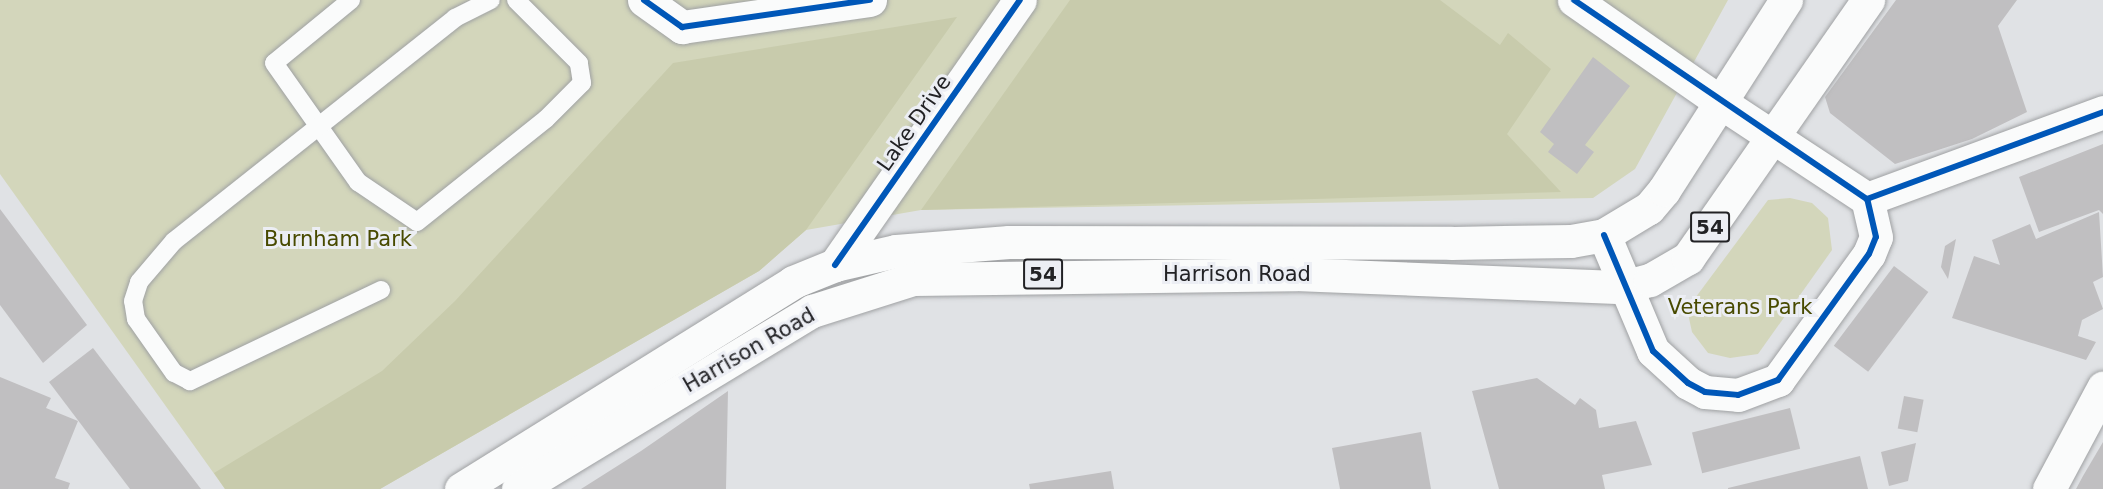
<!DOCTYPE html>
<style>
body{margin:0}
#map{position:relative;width:2103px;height:489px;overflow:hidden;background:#e0e2e5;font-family:"DejaVu Sans",sans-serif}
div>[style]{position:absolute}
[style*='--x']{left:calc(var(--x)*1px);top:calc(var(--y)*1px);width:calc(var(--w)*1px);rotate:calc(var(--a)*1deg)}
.green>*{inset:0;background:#d3d6bb}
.forest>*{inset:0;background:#c8cbac}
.building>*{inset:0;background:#c0bfc1;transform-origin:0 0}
.roads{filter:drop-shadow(0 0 2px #9fa1a3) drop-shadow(0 0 2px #9fa1a3)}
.service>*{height:18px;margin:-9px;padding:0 9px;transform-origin:9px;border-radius:9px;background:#fafbfb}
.minor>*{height:33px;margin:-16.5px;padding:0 16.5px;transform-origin:16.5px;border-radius:16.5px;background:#fafbfb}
.tertiary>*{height:33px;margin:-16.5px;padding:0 16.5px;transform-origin:16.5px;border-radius:16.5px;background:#fafbfb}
.trunk>*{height:33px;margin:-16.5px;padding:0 16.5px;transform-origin:16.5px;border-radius:16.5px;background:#fafbfb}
.cycleway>*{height:6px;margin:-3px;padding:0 3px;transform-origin:3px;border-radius:3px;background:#0057b8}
span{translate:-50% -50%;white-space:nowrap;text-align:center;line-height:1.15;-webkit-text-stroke:6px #eceef4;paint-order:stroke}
.shield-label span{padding:2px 4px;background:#eceef4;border:2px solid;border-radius:4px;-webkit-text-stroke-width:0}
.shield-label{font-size:20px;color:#222225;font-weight:700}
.street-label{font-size:21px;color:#222225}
.park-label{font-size:21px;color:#484a00}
</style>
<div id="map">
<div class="green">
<i style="clip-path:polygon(0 0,1728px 0,1635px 169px,1593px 198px,921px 210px,806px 230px,759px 271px,380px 489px,225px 489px,0 174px)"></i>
<i style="clip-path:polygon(1790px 198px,1812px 203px,1828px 218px,1832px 250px,1758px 354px,1730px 358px,1708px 353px,1692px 332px,1687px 309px,1768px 200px)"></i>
</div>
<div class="forest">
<i style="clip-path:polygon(1070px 0,1440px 0,1500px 45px,1508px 33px,1551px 69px,1507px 134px,1561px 192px,921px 210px)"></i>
<i style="clip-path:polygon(957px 17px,806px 230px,759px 271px,380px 489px,225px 489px,214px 473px,382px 371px,455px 301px,673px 63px)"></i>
</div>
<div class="building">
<i style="clip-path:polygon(1896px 0,2017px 0,1998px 26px,2027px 112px,1972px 139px,1895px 164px,1830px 113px,1825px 97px)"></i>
<i style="clip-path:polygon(1593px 57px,1630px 86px,1585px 145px,1594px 152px,1577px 174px,1548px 152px,1554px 144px,1540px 132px)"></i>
<i style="clip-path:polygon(2103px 144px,2103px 214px,2099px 210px,2039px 232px,2019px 177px)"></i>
<i style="clip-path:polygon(0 209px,87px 325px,43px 363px,0 305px)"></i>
<i style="clip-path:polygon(2099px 212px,2103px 277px,2093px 282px,2103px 309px,2082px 320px,2078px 336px,2096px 342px,2086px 360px,1952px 318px,1974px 256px,2000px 265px,1992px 240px,2030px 224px,2036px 239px)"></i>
<i style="clip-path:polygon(1956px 239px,1948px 279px,1941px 267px,1945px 246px)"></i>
<i style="left:1894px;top:266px;width:43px;height:100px;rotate:37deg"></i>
<i style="clip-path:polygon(93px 348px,201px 489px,130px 489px,49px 382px)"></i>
<i style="clip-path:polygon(0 377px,51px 398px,46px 408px,78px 421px,55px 478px,70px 483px,68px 489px,0 489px)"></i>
<i style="clip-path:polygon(1537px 378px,1575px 405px,1580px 398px,1596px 410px,1599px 428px,1636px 421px,1652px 465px,1602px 475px,1605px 489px,1499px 489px,1472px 391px)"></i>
<i style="clip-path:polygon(728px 391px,726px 489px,581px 489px,641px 451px)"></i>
<i style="left:1904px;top:396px;width:20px;height:33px;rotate:11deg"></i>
<i style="left:1790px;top:408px;width:42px;height:101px;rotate:76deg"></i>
<i style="clip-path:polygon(1421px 432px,1431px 489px,1340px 489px,1332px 448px)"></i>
<i style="clip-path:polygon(2103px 442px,2103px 489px,2076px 489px,2083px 476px)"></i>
<i style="clip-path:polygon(1916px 443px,1908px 481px,1889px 486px,1881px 452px)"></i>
<i style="clip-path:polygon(1860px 456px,1868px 489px,1728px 489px,1728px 488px)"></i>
<i style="clip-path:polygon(1111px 471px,1114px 489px,1030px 489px,1029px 484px)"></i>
</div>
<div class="roads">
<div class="service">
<i style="--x:351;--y:0;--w:99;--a:140.7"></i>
<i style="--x:274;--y:63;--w:146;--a:54.8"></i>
<i style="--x:358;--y:182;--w:71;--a:34.1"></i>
<i style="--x:417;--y:222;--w:165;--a:-38.6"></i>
<i style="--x:546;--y:119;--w:51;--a:-45"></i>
<i style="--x:582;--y:83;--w:20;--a:-99"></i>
<i style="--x:579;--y:63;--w:89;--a:-135"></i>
<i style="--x:381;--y:290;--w:212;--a:154.5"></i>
<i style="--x:190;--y:381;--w:18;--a:-153"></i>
<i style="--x:174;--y:373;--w:66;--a:-125.1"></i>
<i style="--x:136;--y:319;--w:18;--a:-99"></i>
<i style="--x:133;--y:301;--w:20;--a:-72"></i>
<i style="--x:139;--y:282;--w:54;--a:-49.5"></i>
<i style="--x:174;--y:241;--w:359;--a:-38.4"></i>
<i style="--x:455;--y:18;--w:40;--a:-26.6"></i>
</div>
<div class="minor">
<i style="--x:644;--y:0;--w:47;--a:35.4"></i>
<i style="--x:682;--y:27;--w:190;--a:-8.2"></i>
<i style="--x:1574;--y:0;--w:178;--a:34.9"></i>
<i style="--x:835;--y:265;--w:323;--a:-55.1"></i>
<i style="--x:2049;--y:489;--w:115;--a:-61.9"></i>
</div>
<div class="tertiary">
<i style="--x:1720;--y:102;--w:176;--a:33.4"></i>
<i style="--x:1867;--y:199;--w:252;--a:-20.2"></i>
<i style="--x:1604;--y:235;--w:126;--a:67.1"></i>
<i style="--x:1653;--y:351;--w:47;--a:42.4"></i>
<i style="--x:1688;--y:383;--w:19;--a:28"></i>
<i style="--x:1705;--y:392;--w:33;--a:5"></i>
<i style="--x:1738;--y:395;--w:43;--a:-20.6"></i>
<i style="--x:1778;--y:380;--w:155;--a:-54.2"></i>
<i style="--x:1869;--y:254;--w:18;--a:-68"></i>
<i style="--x:1876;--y:237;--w:39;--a:-103"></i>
</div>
<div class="trunk">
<i style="--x:461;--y:489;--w:391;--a:-31.9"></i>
<i style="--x:793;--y:282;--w:45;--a:-22"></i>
<i style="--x:835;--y:265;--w:63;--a:-12.9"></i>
<i style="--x:896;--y:251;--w:113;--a:-4.6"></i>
<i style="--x:1009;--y:242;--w:442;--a:0.1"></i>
<i style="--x:1451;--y:243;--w:120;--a:-1"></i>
<i style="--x:1571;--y:241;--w:34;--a:-10"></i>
<i style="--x:1604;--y:235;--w:52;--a:-31"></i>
<i style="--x:1649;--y:208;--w:23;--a:-50"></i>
<i style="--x:1664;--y:190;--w:226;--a:-57.3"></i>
<i style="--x:518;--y:489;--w:344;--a:-31.2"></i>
<i style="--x:812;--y:311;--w:106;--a:-17.6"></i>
<i style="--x:913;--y:279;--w:382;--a:-0.7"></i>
<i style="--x:1295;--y:274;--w:328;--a:2.3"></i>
<i style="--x:1623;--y:287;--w:28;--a:-15"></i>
<i style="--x:1650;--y:280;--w:44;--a:-30.1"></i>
<i style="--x:1688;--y:258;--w:315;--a:-55.1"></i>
</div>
</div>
<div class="cycleway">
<i style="--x:644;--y:0;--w:47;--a:35.4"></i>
<i style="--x:682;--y:27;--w:190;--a:-8.2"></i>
<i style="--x:1574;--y:0;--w:354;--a:34.2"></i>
<i style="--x:1867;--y:199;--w:252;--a:-20.2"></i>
<i style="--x:1604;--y:235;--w:126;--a:67.1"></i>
<i style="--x:1653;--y:351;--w:47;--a:42.4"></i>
<i style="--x:1688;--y:383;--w:19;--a:28"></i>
<i style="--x:1705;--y:392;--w:33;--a:5"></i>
<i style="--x:1738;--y:395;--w:43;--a:-20.6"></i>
<i style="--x:1778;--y:380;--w:155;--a:-54.2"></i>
<i style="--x:1869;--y:254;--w:18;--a:-68"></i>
<i style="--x:1876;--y:237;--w:39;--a:-103"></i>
<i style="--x:835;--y:265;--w:323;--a:-55.1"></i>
</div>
<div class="shield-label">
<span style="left:1710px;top:227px">54</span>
<span style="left:1043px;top:274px">54</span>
</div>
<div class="street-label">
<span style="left:914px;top:123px;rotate:-55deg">Lake Drive</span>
<span style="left:1237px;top:274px">Harrison Road</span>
<span style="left:749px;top:350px;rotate:-30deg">Harrison Road</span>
</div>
<div class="park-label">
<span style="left:338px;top:239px">Burnham Park</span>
<span style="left:1740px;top:307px">Veterans Park</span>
</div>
</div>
